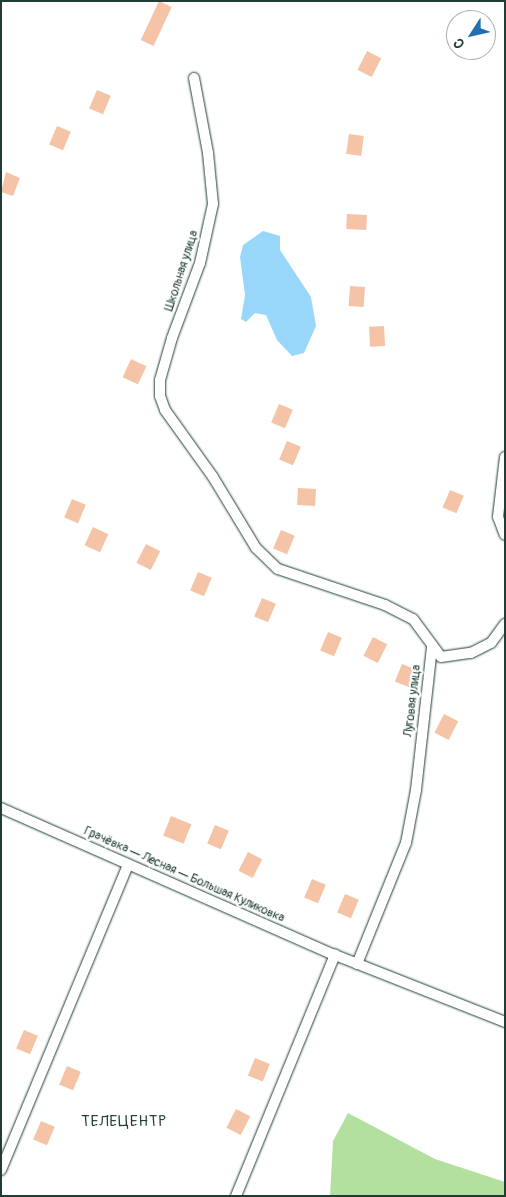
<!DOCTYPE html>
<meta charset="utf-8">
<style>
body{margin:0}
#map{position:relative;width:506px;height:1197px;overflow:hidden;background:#fff;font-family:Pangolin,sans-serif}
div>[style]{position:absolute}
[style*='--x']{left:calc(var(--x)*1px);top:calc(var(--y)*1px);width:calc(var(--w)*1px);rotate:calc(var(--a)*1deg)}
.green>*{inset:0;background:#b3e09f}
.water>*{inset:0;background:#98d7f9}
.building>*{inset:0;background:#f5c3a5;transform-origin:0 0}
.roads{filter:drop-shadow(0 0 1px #1f3d34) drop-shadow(0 0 1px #1f3d34)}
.minor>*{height:10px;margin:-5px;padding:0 5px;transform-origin:5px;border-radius:5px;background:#fff}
span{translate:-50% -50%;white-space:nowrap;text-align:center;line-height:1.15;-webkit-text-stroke:4.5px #fff;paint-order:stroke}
.street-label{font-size:12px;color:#1f3d34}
.quarter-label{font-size:15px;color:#1f3d34;letter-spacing:1px}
.frame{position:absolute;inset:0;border:2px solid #1f3d34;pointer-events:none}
.north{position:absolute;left:446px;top:10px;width:50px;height:50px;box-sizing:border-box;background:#fff;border:1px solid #a5b1ae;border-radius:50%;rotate:235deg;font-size:14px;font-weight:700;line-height:20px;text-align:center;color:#1f3d34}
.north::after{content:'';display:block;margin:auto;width:18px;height:22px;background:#1f6fb2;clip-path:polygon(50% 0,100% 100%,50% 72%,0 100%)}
</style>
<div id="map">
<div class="green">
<i style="clip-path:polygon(348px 1113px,435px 1159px,505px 1182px,505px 1196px,330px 1196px,333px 1141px)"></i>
</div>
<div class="water">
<i style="clip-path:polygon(263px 231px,280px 236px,280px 250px,311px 297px,316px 326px,304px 353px,292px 356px,277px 340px,266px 315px,255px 313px,246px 322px,241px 319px,245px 295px,240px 257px,243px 245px)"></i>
</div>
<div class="building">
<i style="left:159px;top:1px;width:14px;height:43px;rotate:25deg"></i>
<i style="left:367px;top:51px;width:16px;height:21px;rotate:27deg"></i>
<i style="left:97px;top:90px;width:15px;height:20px;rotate:23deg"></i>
<i style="left:57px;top:126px;width:15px;height:20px;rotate:23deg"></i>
<i style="left:349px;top:134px;width:15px;height:20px;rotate:8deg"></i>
<i style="clip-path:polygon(6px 172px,20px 178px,13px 196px,1px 192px)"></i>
<i style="left:347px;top:214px;width:20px;height:15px;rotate:3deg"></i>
<i style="left:350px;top:286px;width:15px;height:20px;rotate:4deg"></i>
<i style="left:384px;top:326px;width:20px;height:15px;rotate:87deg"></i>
<i style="left:131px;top:359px;width:17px;height:20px;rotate:25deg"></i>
<i style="left:279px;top:404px;width:15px;height:20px;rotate:23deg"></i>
<i style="left:287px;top:441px;width:15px;height:20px;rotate:23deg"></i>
<i style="left:298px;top:488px;width:18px;height:17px;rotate:3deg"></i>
<i style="left:450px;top:490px;width:15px;height:19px;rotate:23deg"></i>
<i style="left:72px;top:499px;width:15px;height:20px;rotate:23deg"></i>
<i style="left:93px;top:527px;width:17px;height:20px;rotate:25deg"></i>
<i style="left:281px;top:530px;width:15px;height:20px;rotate:23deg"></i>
<i style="left:146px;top:544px;width:16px;height:21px;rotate:27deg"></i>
<i style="left:198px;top:572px;width:15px;height:20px;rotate:23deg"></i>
<i style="left:262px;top:598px;width:15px;height:20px;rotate:23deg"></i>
<i style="left:328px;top:632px;width:15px;height:20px;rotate:23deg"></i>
<i style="left:373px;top:637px;width:16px;height:21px;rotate:27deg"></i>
<i style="left:402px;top:664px;width:16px;height:19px;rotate:22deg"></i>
<i style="left:444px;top:714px;width:16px;height:21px;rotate:27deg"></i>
<i style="left:171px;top:816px;width:22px;height:21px;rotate:22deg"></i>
<i style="left:215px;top:825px;width:15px;height:20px;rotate:23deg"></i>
<i style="left:248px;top:852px;width:16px;height:21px;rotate:27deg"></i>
<i style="left:312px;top:879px;width:15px;height:20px;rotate:23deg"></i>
<i style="left:345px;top:894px;width:15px;height:20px;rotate:23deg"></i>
<i style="left:24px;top:1030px;width:15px;height:20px;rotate:23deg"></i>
<i style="left:255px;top:1058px;width:16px;height:19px;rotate:22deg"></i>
<i style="left:67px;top:1066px;width:15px;height:20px;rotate:23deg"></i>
<i style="left:236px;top:1109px;width:16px;height:21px;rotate:27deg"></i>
<i style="left:41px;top:1121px;width:15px;height:20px;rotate:23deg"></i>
</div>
<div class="roads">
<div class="minor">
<i style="--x:194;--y:78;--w:76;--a:79.4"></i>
<i style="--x:208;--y:153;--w:51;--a:84.4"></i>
<i style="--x:213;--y:204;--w:60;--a:102.4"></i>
<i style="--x:200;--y:263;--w:80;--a:110.5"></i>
<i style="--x:172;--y:338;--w:44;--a:105.9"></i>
<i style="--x:160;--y:380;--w:16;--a:90"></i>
<i style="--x:160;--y:396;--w:15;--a:70"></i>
<i style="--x:165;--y:410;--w:82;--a:54.4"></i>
<i style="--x:213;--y:477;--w:83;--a:58.8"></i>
<i style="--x:256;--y:548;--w:30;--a:44"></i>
<i style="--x:278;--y:569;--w:113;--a:18.6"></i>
<i style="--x:385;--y:605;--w:31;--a:27"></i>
<i style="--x:413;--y:619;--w:47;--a:53.6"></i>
<i style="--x:441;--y:657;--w:30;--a:-8"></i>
<i style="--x:471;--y:653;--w:22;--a:-27"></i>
<i style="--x:491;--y:643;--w:24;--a:-54"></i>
<i style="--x:505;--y:457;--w:60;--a:96.7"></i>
<i style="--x:498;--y:517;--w:19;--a:69"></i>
<i style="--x:1;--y:808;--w:365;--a:23.8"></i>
<i style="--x:335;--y:955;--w:183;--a:21.5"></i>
<i style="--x:357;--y:964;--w:131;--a:-68"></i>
<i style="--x:406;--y:843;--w:54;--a:-79.3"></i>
<i style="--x:416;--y:790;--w:143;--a:-83.6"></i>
<i style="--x:1;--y:1170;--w:330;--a:-67.4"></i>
<i style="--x:236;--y:1196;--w:261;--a:-67.7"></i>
</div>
</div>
<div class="street-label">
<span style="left:182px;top:271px;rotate:-72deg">Школьная улица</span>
<span style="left:413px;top:701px;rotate:-83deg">Луговая улица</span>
<span style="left:184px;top:875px;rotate:24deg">Грачёвка — Лесная — Большая Куликовка</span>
</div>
<div class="quarter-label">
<span style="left:124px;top:1122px">ТЕЛЕЦЕНТР</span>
</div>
<div class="frame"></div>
<div class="north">С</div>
</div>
